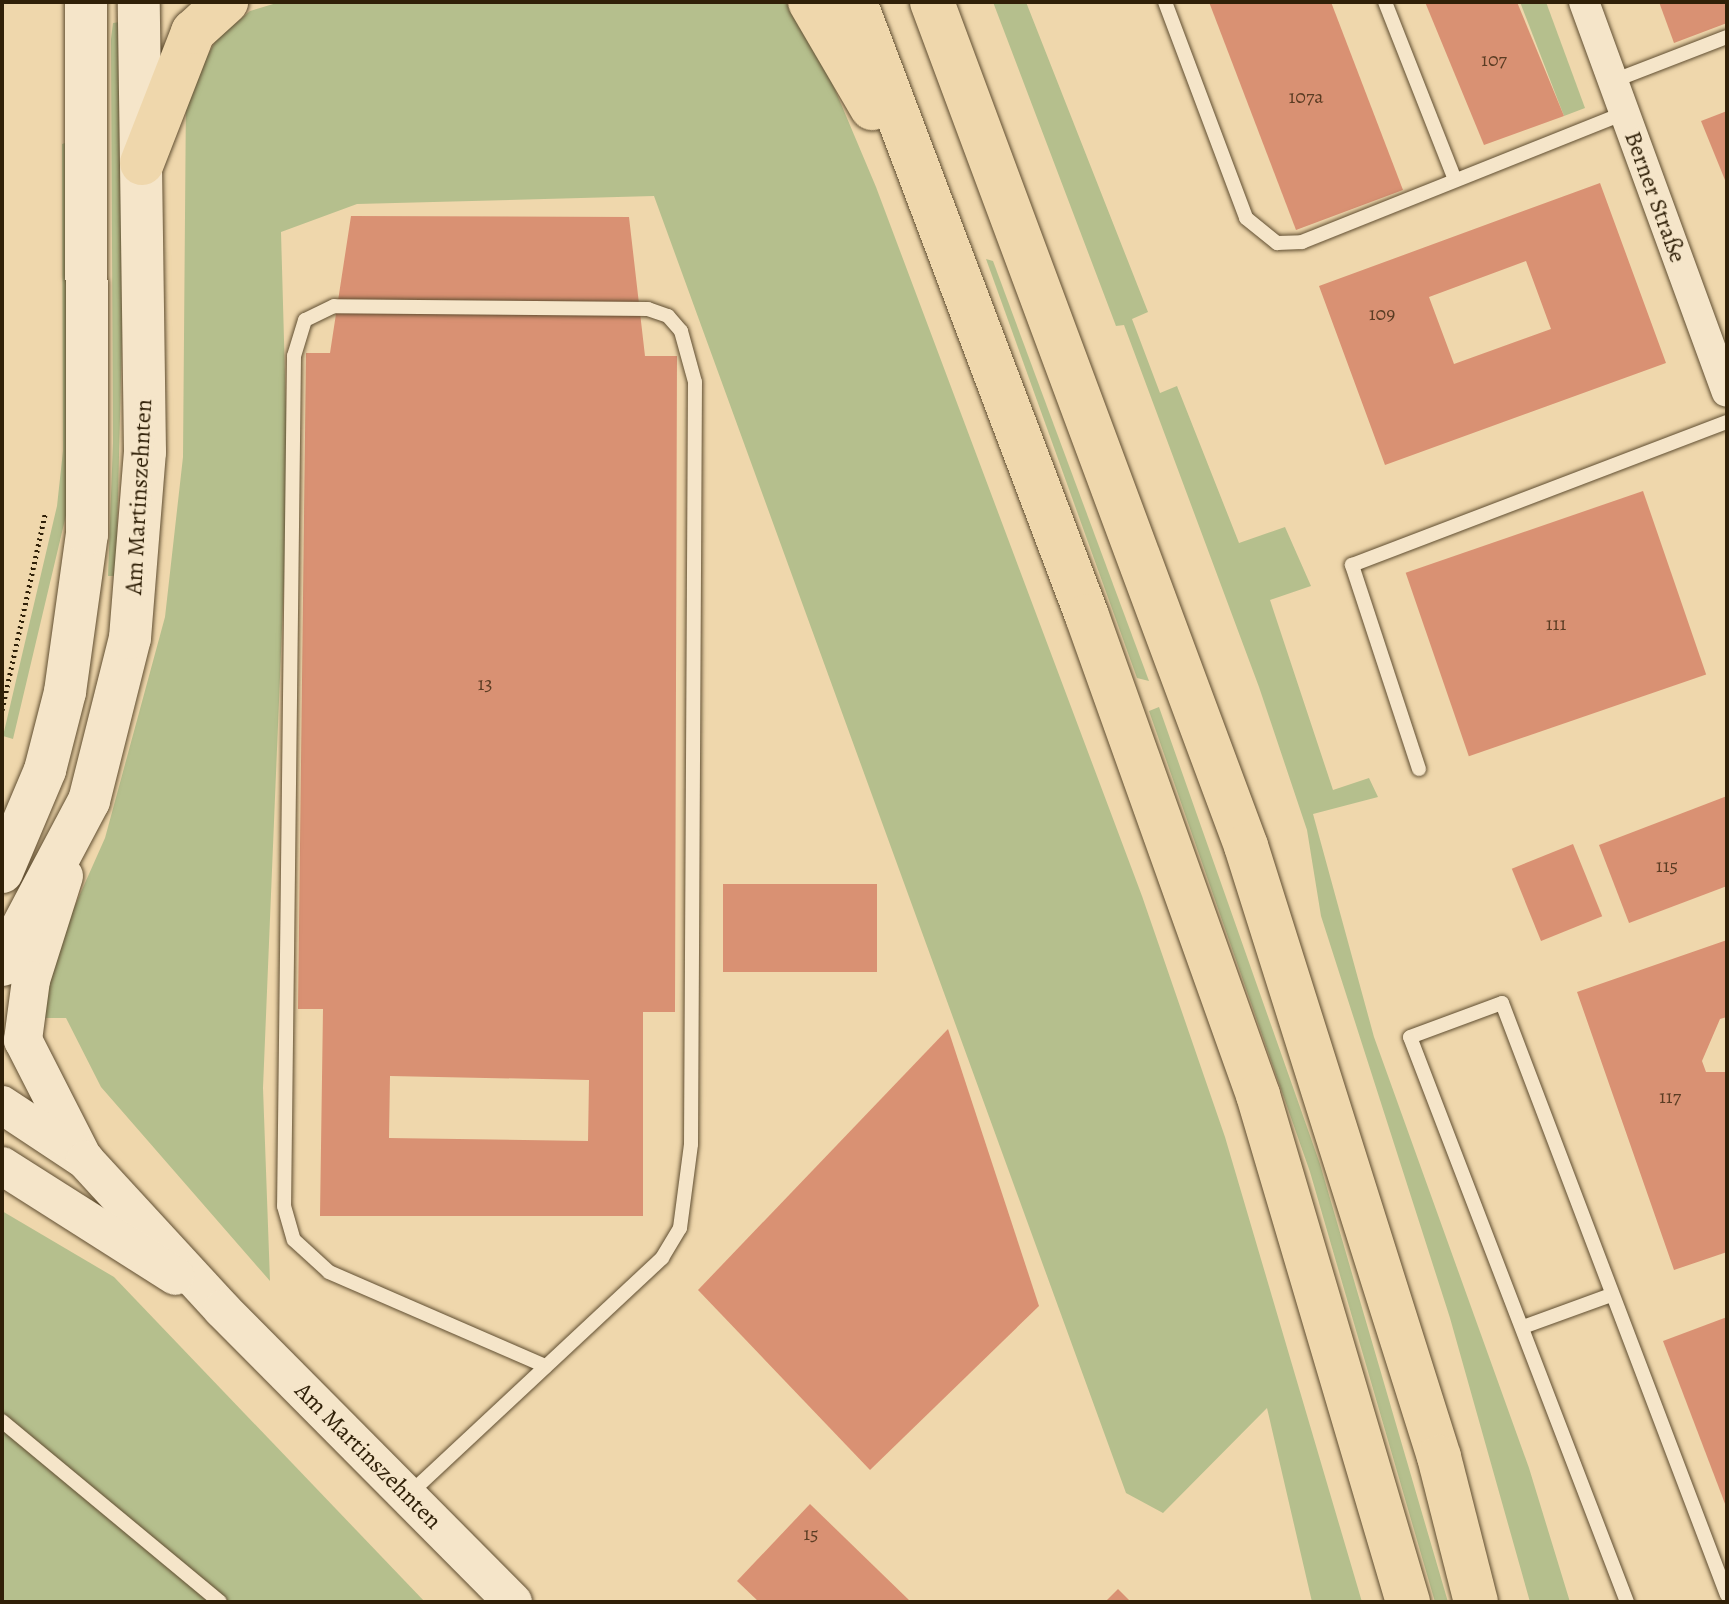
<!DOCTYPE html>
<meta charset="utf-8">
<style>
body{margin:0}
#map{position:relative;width:1729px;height:1604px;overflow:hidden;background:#efd7ac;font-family:Alegreya,serif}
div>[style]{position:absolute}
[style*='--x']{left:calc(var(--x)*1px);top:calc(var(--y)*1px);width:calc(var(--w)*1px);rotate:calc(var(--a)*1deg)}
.green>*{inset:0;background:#b5bf8d}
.building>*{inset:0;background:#d99173;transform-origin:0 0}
.path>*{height:5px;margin-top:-2.5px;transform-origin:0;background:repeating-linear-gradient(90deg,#302008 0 2px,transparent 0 6px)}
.roads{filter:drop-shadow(0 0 2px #604e31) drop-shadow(0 0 2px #604e31)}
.service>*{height:14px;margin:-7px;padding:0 7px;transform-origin:7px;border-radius:7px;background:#f5e5c9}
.minor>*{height:30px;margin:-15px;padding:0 15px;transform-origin:15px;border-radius:15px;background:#f5e5c9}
.tertiary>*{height:38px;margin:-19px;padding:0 19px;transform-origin:19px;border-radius:19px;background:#f5e5c9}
.secondary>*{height:42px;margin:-21px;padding:0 21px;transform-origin:21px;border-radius:21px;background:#f5e5c9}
.motorway>*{height:44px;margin:-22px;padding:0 22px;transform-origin:22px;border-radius:22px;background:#efd7ac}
span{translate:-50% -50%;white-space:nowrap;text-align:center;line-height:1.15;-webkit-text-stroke:8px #f5e5c9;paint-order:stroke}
.number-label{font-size:20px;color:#5a3c23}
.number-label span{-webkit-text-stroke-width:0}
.street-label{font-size:24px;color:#302008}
.frame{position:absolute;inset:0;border:4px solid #302008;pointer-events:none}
</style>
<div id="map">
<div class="green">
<i style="clip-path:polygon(280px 2px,785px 2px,812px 35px,876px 187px,1142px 896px,1225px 1137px,1362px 1602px,1312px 1602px,1267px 1408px,1163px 1513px,1126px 1493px,654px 196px,357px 204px,281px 232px,288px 483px,263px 1088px,270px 1281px,101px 1087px,66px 1018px,43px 1018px,49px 964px,105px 838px,165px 617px,183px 457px,186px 95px,216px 40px,250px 11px)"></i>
<i style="clip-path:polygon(993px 2px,1026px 2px,1148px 312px,1132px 319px,1160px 393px,1177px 386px,1239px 543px,1285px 527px,1311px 586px,1270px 600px,1333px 790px,1369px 778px,1378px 797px,1313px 814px,1374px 1037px,1529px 1468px,1570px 1602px,1530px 1602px,1450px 1318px,1321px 916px,1307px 830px,1259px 687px,1124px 325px,1116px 326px)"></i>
<i style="clip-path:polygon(1520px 2px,1546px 2px,1585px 108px,1564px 116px)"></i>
<i style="clip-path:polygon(120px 22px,122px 337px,116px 576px,108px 576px,113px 443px,111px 39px,113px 23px)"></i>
<i style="clip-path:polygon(68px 142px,67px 511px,13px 739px,3px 736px,57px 506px,63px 451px,62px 144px)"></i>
<i style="clip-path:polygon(986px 259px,993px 261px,1149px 681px,1137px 678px)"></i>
<i style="clip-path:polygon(1159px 707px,1320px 1164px,1448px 1602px,1435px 1602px,1310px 1172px,1149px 711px)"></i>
<i style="clip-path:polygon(2px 1211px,114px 1277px,425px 1602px,2px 1602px)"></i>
</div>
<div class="building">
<i style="clip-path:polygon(1209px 2px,1331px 2px,1403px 190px,1296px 230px)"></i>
<i style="clip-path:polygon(1425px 2px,1517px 2px,1564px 116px,1484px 145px)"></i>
<i style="clip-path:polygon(1659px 2px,1727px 2px,1727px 23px,1674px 43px)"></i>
<i style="clip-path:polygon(1727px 111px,1727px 185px,1701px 121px)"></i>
<i style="clip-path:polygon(evenodd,1600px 183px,1666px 363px,1385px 465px,1319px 286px,1600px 183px,1526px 261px,1551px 329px,1454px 364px,1429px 297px,1526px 261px)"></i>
<i style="clip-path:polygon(evenodd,351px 216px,629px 217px,645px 356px,677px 356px,675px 1012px,643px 1012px,643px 1216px,320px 1216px,323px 1009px,298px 1009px,306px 353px,330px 353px,351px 216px,390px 1076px,589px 1080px,588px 1141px,389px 1138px,390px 1076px)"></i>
<i style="left:1643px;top:491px;width:194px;height:251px;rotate:71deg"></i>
<i style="clip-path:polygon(1727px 796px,1727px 886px,1629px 923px,1599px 845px)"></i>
<i style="left:1573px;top:844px;width:78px;height:66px;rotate:68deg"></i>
<i style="left:723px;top:884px;width:154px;height:88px"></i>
<i style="clip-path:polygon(1727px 940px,1727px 1017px,1720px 1019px,1702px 1061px,1706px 1072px,1727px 1072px,1727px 1252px,1674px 1270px,1577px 992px)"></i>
<i style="clip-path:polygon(948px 1029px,1039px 1306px,870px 1470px,698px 1290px)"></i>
<i style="clip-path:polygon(1727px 1317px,1727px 1509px,1663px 1341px)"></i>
<i style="clip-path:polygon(810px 1504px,911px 1602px,759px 1602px,737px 1581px)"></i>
<i style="clip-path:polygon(1118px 1589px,1131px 1602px,1105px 1602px)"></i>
</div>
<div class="path">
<i style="--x:2;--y:710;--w:201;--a:-77.6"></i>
</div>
<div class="roads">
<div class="service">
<i style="--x:1165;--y:2;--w:231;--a:69.4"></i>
<i style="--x:1246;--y:218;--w:40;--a:39"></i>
<i style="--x:1277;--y:243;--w:25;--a:-2"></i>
<i style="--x:1302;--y:242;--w:347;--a:-21.8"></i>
<i style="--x:1385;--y:2;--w:191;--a:68.5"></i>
<i style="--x:1613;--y:81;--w:122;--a:-21.1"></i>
<i style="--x:1419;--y:769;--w:215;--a:-108.2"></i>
<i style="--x:1352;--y:565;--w:401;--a:-20.9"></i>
<i style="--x:1523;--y:1327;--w:94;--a:-20"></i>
<i style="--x:2;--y:1421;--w:283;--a:39.7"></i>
<i style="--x:407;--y:1496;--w:349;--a:-43"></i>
<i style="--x:662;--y:1258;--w:35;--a:-59"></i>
<i style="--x:680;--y:1228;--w:85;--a:-82.5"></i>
<i style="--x:691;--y:1144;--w:762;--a:-89.7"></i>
<i style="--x:695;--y:382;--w:53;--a:-105.4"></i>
<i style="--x:681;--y:331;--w:20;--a:-131"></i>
<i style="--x:668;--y:316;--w:21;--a:-161"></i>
<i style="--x:648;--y:309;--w:314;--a:-179.5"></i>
<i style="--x:334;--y:306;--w:32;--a:154"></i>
<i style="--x:305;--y:320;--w:38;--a:107"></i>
<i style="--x:294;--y:356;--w:850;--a:90.67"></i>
<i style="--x:284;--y:1206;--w:35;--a:74"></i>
<i style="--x:294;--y:1240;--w:47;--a:42.4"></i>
<i style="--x:329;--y:1272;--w:236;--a:23.5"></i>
<i style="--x:1627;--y:1602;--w:605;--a:-111.01"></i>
<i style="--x:1410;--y:1037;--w:98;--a:-20.3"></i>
<i style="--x:1502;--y:1003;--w:633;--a:69.19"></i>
</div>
<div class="minor">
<i style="--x:1584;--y:2;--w:415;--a:69.9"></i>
</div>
<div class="tertiary">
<i style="--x:64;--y:876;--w:109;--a:107.6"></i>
<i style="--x:31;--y:980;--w:61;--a:97.6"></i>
<i style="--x:23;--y:1040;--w:128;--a:63"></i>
<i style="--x:2;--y:1105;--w:100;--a:33.5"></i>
<i style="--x:85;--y:1160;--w:202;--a:47.4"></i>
<i style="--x:222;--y:1309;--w:413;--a:45.2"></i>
<i style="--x:2;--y:1166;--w:205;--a:32.4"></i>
</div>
<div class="secondary">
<i style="--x:2;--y:872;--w:111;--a:-67.1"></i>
<i style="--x:45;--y:770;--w:81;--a:-75.6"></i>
<i style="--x:65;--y:692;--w:160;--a:-82.1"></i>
<i style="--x:87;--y:534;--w:532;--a:-90.11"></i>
<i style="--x:2;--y:965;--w:186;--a:-62.1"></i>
<i style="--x:89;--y:801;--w:168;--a:-75.9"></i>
<i style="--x:130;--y:638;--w:187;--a:-85.4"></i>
<i style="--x:145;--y:452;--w:450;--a:-90.8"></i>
</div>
<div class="motorway">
<i style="--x:810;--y:2;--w:123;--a:59.7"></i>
<i style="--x:855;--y:2;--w:656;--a:69.3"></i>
<i style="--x:1087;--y:616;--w:509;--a:70.35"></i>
<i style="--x:1258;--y:1095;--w:529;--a:73.52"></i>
<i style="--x:932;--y:2;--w:901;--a:69.59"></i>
<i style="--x:1246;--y:846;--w:641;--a:72.47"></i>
<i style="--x:1439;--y:1457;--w:150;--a:75.7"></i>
<i style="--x:142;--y:163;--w:141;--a:-68.7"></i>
<i style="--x:193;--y:32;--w:45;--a:-42.3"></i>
</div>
</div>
<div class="number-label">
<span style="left:1494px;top:59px">107</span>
<span style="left:1306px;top:96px">107a</span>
<span style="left:1382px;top:313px">109</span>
<span style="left:1556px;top:623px">111</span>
<span style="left:485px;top:683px">13</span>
<span style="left:1667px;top:865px">115</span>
<span style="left:1670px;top:1096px">117</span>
<span style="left:811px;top:1533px">15</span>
</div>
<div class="street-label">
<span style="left:1655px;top:197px;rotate:70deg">Berner Straße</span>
<span style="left:139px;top:497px;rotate:-87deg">Am Martinszehnten</span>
<span style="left:368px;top:1456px;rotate:45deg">Am Martinszehnten</span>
</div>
<div class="frame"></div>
</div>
